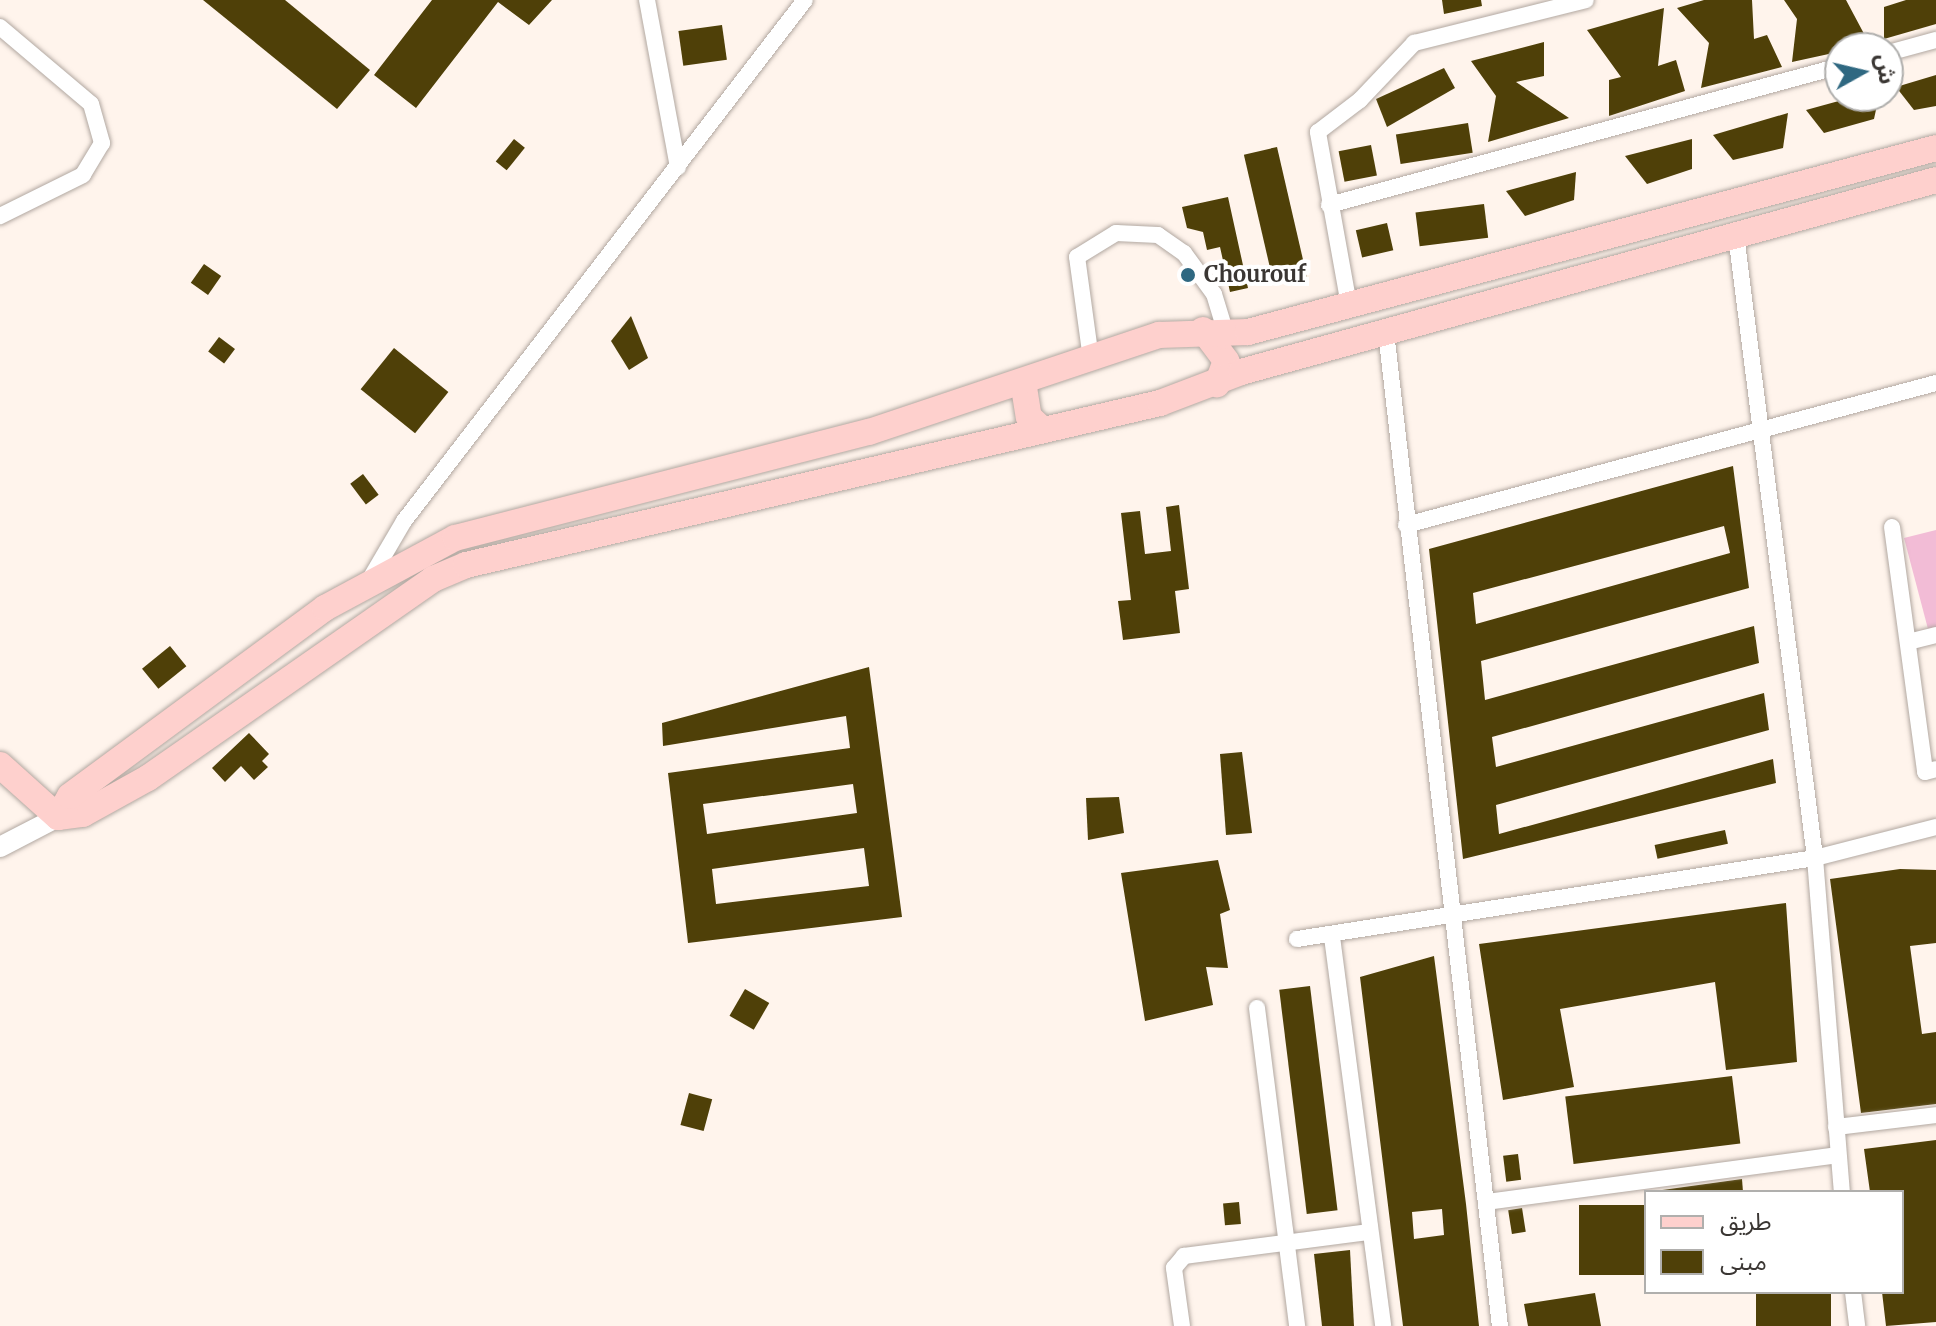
<!DOCTYPE html>
<meta charset="utf-8">
<style>
body{margin:0}
#map{position:relative;width:1936px;height:1326px;overflow:hidden;background:#fff4ec;font-family:Merriweather,"Noto Sans Arabic",serif}
div>[style]{position:absolute}
[style*='--x']{left:calc(var(--x)*1px);top:calc(var(--y)*1px);width:calc(var(--w)*1px);rotate:calc(var(--a)*1deg)}
.green>*{inset:0;background:#f2bcd6}
.building>*{inset:0;background:#4f4008;transform-origin:0 0}
.roads{filter:drop-shadow(0 0 2px #b2a8a1) drop-shadow(0 0 2px #b2a8a1)}
.minor>*{height:16px;margin:-8px;padding:0 8px;transform-origin:8px;border-radius:8px;background:#fff}
.tertiary>*{height:20px;margin:-10px;padding:0 10px;transform-origin:10px;border-radius:10px;background:#fff}
.primary>*{height:26px;margin:-13px;padding:0 13px;transform-origin:13px;border-radius:13px;background:#fed0cd}
.dots>*{width:22px;height:22px;translate:-50% -50%;box-sizing:border-box;border:4px solid #fff;border-radius:50%}
span{translate:-50% -50%;white-space:nowrap;text-align:center;line-height:1.15;-webkit-text-stroke:8px #fff;paint-order:stroke}
.poi-label{font-size:22px;color:#3a3633;font-weight:700}
.left{translate:0 -50%;text-align:left}
.legend{position:absolute;left:1644px;top:1190px;width:260px;height:104px;box-sizing:border-box;background:#fff;border:2px solid #b0afad;margin:0;padding:10px 14px;list-style:none;font-size:24px;color:#3a3633}
.legend li{display:flex;align-items:center;gap:16px;height:40px}
.legend b{width:40px;border:2px solid #b0afad}
.north{position:absolute;left:1824px;top:32px;width:80px;height:80px;box-sizing:border-box;background:#fff;border:2px solid #b0afad;border-radius:50%;rotate:82deg;font-size:22px;font-weight:700;line-height:32px;text-align:center;color:#3a3633}
.north::after{content:'';display:block;margin:auto;width:28px;height:36px;background:#2f6881;clip-path:polygon(50% 0,100% 100%,50% 72%,0 100%)}
</style>
<div id="map">
<div class="green">
<i style="clip-path:polygon(1936px 530px,1936px 627px,1928px 629px,1904px 538px)"></i>
</div>
<div class="building">
<i style="clip-path:polygon(203px 0,285px 0,370px 70px,337px 109px)"></i>
<i style="clip-path:polygon(432px 0,552px 0,529px 25px,498px 2px,416px 108px,374px 75px)"></i>
<i style="clip-path:polygon(1442px 0,1481px 0,1482px 6px,1444px 14px)"></i>
<i style="clip-path:polygon(1704px 0,1752px 0,1754px 39px,1767px 35px,1782px 67px,1701px 88px,1709px 43px,1677px 8px)"></i>
<i style="clip-path:polygon(1784px 0,1846px 0,1870px 45px,1792px 62px,1797px 19px)"></i>
<i style="clip-path:polygon(1906px 0,1936px 0,1936px 24px,1884px 39px,1884px 7px)"></i>
<i style="clip-path:polygon(1664px 8px,1658px 66px,1676px 60px,1685px 91px,1609px 116px,1609px 80px,1621px 77px,1587px 30px)"></i>
<i style="left:722px;top:25px;width:35px;height:44px;rotate:82deg"></i>
<i style="clip-path:polygon(1544px 42px,1544px 76px,1516px 82px,1569px 118px,1488px 142px,1496px 96px,1471px 61px)"></i>
<i style="clip-path:polygon(1444px 68px,1455px 88px,1387px 127px,1376px 99px)"></i>
<i style="clip-path:polygon(1936px 75px,1936px 106px,1914px 110px,1896px 87px)"></i>
<i style="clip-path:polygon(1857px 96px,1879px 96px,1874px 119px,1824px 133px,1806px 110px)"></i>
<i style="clip-path:polygon(1788px 113px,1783px 148px,1733px 160px,1713px 135px)"></i>
<i style="left:1468px;top:123px;width:30px;height:73px;rotate:81deg"></i>
<i style="left:514px;top:139px;width:14px;height:29px;rotate:39deg"></i>
<i style="clip-path:polygon(1692px 139px,1692px 169px,1647px 184px,1625px 156px)"></i>
<i style="left:1371px;top:145px;width:31px;height:33px;rotate:79deg"></i>
<i style="left:1277px;top:147px;width:133px;height:34px;rotate:77deg"></i>
<i style="clip-path:polygon(1576px 172px,1574px 200px,1525px 216px,1506px 191px)"></i>
<i style="clip-path:polygon(1228px 197px,1248px 288px,1230px 292px,1220px 247px,1207px 250px,1203px 232px,1187px 228px,1182px 207px)"></i>
<i style="left:1484px;top:204px;width:34px;height:69px;rotate:83deg"></i>
<i style="left:1387px;top:223px;width:28px;height:32px;rotate:77deg"></i>
<i style="left:204px;top:264px;width:21px;height:23px;rotate:35deg"></i>
<i style="clip-path:polygon(631px 316px,648px 358px,629px 370px,611px 341px)"></i>
<i style="left:219px;top:337px;width:20px;height:18px;rotate:37deg"></i>
<i style="left:394px;top:348px;width:70px;height:53px;rotate:39deg"></i>
<i style="clip-path:polygon(evenodd,1733px 466px,1749px 588px,1481px 661px,1485px 700px,1754px 626px,1759px 663px,1492px 737px,1496px 767px,1764px 693px,1769px 730px,1496px 805px,1499px 834px,1773px 759px,1776px 783px,1463px 859px,1429px 549px,1733px 466px,1724px 526px,1730px 553px,1476px 624px,1473px 593px,1724px 526px)"></i>
<i style="left:363px;top:474px;width:26px;height:16px;rotate:53deg"></i>
<i style="clip-path:polygon(1179px 505px,1189px 589px,1175px 591px,1180px 633px,1123px 640px,1118px 601px,1131px 600px,1121px 513px,1140px 511px,1145px 554px,1171px 551px,1166px 507px)"></i>
<i style="left:170px;top:646px;width:26px;height:36px;rotate:51deg"></i>
<i style="clip-path:polygon(evenodd,869px 667px,902px 917px,688px 943px,668px 773px,850px 748px,846px 716px,663px 746px,662px 723px,869px 667px,853px 784px,857px 813px,707px 834px,703px 804px,853px 784px,869px 667px,864px 848px,869px 886px,716px 904px,712px 869px,864px 848px)"></i>
<i style="clip-path:polygon(249px 733px,269px 754px,262px 761px,268px 767px,254px 780px,241px 766px,225px 782px,212px 768px)"></i>
<i style="clip-path:polygon(1242px 752px,1252px 833px,1226px 835px,1220px 754px)"></i>
<i style="clip-path:polygon(1119px 797px,1124px 833px,1088px 840px,1086px 798px)"></i>
<i style="left:1725px;top:830px;width:14px;height:72px;rotate:78deg"></i>
<i style="clip-path:polygon(1218px 860px,1230px 910px,1220px 914px,1228px 968px,1206px 967px,1213px 1005px,1145px 1021px,1121px 873px)"></i>
<i style="clip-path:polygon(1900px 869px,1936px 870px,1936px 943px,1910px 946px,1922px 1034px,1936px 1032px,1936px 1104px,1861px 1113px,1830px 879px)"></i>
<i style="clip-path:polygon(1786px 903px,1797px 1062px,1726px 1070px,1715px 982px,1560px 1009px,1574px 1087px,1503px 1100px,1479px 944px)"></i>
<i style="clip-path:polygon(evenodd,1434px 956px,1466px 1204px,1479px 1326px,1403px 1326px,1393px 1246px,1360px 977px,1434px 956px,1442px 1209px,1444px 1235px,1414px 1239px,1412px 1212px,1442px 1209px)"></i>
<i style="left:1310px;top:986px;width:226px;height:31px;rotate:83deg"></i>
<i style="left:745px;top:989px;width:28px;height:31px;rotate:30deg"></i>
<i style="left:1732px;top:1076px;width:68px;height:168px;rotate:83deg"></i>
<i style="left:689px;top:1093px;width:24px;height:33px;rotate:15deg"></i>
<i style="clip-path:polygon(1936px 1140px,1936px 1322px,1886px 1326px,1882px 1292px,1902px 1292px,1902px 1192px,1870px 1192px,1864px 1149px)"></i>
<i style="left:1518px;top:1154px;width:26px;height:15px;rotate:83deg"></i>
<i style="clip-path:polygon(1742px 1179px,1743px 1192px,1655px 1192px,1655px 1191px)"></i>
<i style="left:1239px;top:1202px;width:22px;height:16px;rotate:85deg"></i>
<i style="left:1646px;top:1205px;width:70px;height:67px;rotate:90deg"></i>
<i style="left:1522px;top:1208px;width:24px;height:14px;rotate:81deg"></i>
<i style="clip-path:polygon(1350px 1250px,1354px 1326px,1322px 1326px,1314px 1254px)"></i>
<i style="left:1756px;top:1292px;width:75px;height:34px"></i>
<i style="clip-path:polygon(1595px 1293px,1601px 1326px,1528px 1326px,1524px 1304px)"></i>
</div>
<div class="roads">
<div class="minor">
<i style="--x:647;--y:0;--w:170;--a:79.5"></i>
<i style="--x:0;--y:27;--w:119;--a:40.2"></i>
<i style="--x:91;--y:104;--w:41;--a:74.2"></i>
<i style="--x:102;--y:143;--w:37;--a:121"></i>
<i style="--x:83;--y:175;--w:93;--a:153.7"></i>
<i style="--x:1888;--y:53;--w:50;--a:-15.2"></i>
<i style="--x:1329;--y:205;--w:530;--a:-15.22"></i>
<i style="--x:1736;--y:235;--w:628;--a:82.77"></i>
<i style="--x:1815;--y:858;--w:335;--a:85.4"></i>
<i style="--x:1349;--y:305;--w:176;--a:-100.2"></i>
<i style="--x:1318;--y:132;--w:53;--a:-37.3"></i>
<i style="--x:1360;--y:100;--w:79;--a:-46.5"></i>
<i style="--x:1414;--y:43;--w:177;--a:-14"></i>
<i style="--x:1386;--y:332;--w:1001;--a:83.46"></i>
<i style="--x:1091;--y:359;--w:103;--a:-97.8"></i>
<i style="--x:1077;--y:257;--w:46;--a:-31.6"></i>
<i style="--x:1116;--y:233;--w:42;--a:2.7"></i>
<i style="--x:1158;--y:235;--w:32;--a:35"></i>
<i style="--x:1184;--y:253;--w:51;--a:53.8"></i>
<i style="--x:1214;--y:294;--w:39;--a:73"></i>
<i style="--x:1406;--y:525;--w:549;--a:-15"></i>
<i style="--x:1892;--y:527;--w:247;--a:82.3"></i>
<i style="--x:1925;--y:772;--w:11;--a:-15"></i>
<i style="--x:370;--y:579;--w:67;--a:-59.6"></i>
<i style="--x:404;--y:521;--w:657;--a:-52.42"></i>
<i style="--x:1908;--y:642;--w:29;--a:-14"></i>
<i style="--x:1332;--y:937;--w:392;--a:82.5"></i>
<i style="--x:1297;--y:939;--w:524;--a:-8.89"></i>
<i style="--x:1815;--y:858;--w:125;--a:-14.4"></i>
<i style="--x:1257;--y:1008;--w:321;--a:82.8"></i>
<i style="--x:1836;--y:1127;--w:101;--a:-6.8"></i>
<i style="--x:1486;--y:1202;--w:355;--a:-7.6"></i>
<i style="--x:1853;--y:1292;--w:34;--a:83"></i>
<i style="--x:1182;--y:1326;--w:59;--a:-97.9"></i>
<i style="--x:1174;--y:1268;--w:16;--a:-50"></i>
<i style="--x:1184;--y:1256;--w:187;--a:-7.4"></i>
</div>
<div class="tertiary">
<i style="--x:0;--y:847;--w:65;--a:-27.3"></i>
</div>
<div class="primary">
<i style="--x:1203;--y:330;--w:39;--a:53"></i>
<i style="--x:1226;--y:361;--w:25;--a:111"></i>
<i style="--x:1023;--y:381;--w:36;--a:81"></i>
<i style="--x:1029;--y:417;--w:16;--a:43"></i>
<i style="--x:0;--y:765;--w:78;--a:41.9"></i>
<i style="--x:58;--y:817;--w:25;--a:-7"></i>
<i style="--x:83;--y:814;--w:74;--a:-29"></i>
<i style="--x:148;--y:778;--w:348;--a:-34.9"></i>
<i style="--x:433;--y:579;--w:36;--a:-23"></i>
<i style="--x:466;--y:565;--w:713;--a:-13.14"></i>
<i style="--x:1160;--y:403;--w:87;--a:-20.9"></i>
<i style="--x:1241;--y:372;--w:721;--a:-15.44"></i>
<i style="--x:58;--y:817;--w:24;--a:-60"></i>
<i style="--x:70;--y:796;--w:317;--a:-36.4"></i>
<i style="--x:325;--y:608;--w:148;--a:-28.3"></i>
<i style="--x:455;--y:538;--w:427;--a:-14.4"></i>
<i style="--x:869;--y:432;--w:306;--a:-18.5"></i>
<i style="--x:1159;--y:335;--w:89;--a:-1.9"></i>
<i style="--x:1248;--y:332;--w:712;--a:-14.97"></i>
</div>
</div>
<div class="dots">
<i style="left:1188px;top:275px;background:#2f6881"></i>
</div>
<div class="poi-label">
<span class="left" style="left:1204px;top:275px">Chourouf</span>
</div>
<ul class="legend">
<li><b style="height:10px;background:#fed0cd"></b>طريق</li>
<li><b style="height:22px;background:#4f4008"></b>مبنى</li>
</ul>
<div class="north">ش</div>
</div>
